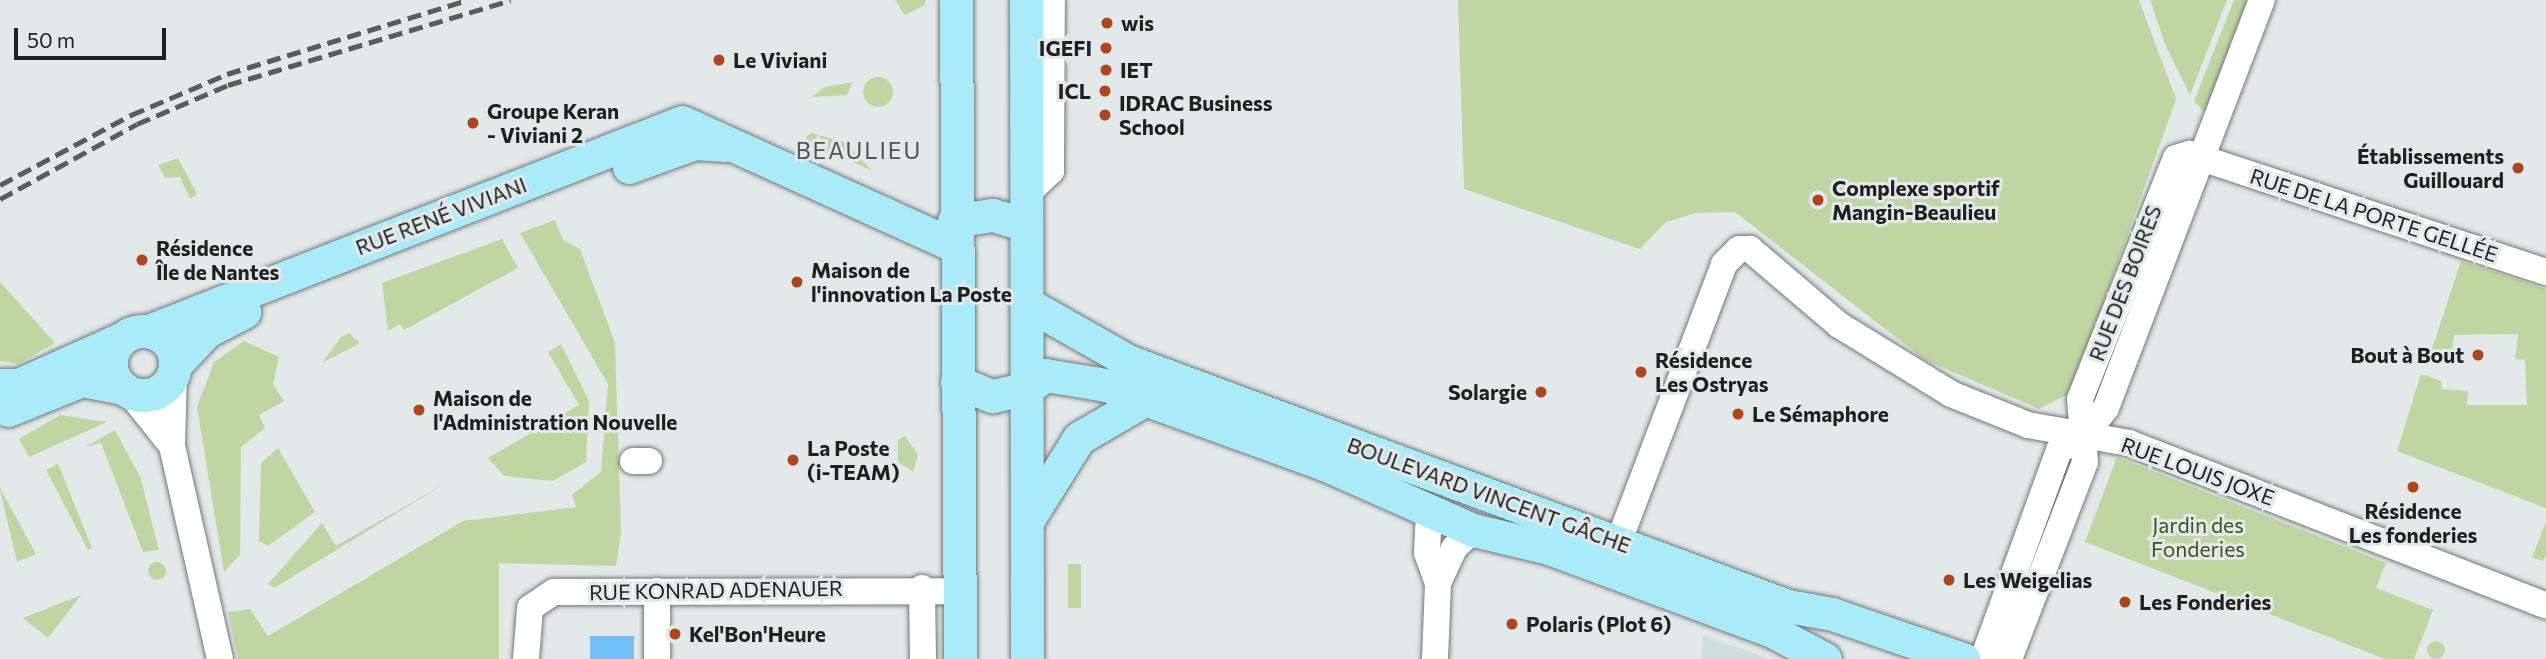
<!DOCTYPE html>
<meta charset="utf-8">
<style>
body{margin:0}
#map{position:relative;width:2546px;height:659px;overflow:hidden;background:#e2e9e8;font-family:Commissioner,sans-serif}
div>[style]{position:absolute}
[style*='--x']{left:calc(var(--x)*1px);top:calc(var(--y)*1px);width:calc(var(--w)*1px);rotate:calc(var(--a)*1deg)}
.built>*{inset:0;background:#d0dfdd}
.green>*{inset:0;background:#c0d6a2;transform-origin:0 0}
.round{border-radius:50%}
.water>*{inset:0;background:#73bff8;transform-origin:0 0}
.roads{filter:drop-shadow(0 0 2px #727877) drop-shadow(0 0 2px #727877)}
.minor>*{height:26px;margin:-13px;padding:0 13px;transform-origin:13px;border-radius:13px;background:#fff}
.major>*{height:33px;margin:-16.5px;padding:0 16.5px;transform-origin:16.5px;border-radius:16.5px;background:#aaebf9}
.major>.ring{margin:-16.5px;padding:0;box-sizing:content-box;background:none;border:33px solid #aaebf9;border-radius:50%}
.rail>*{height:5px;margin-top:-2.5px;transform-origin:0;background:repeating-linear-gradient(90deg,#595d5c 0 14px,transparent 0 21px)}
.dots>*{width:19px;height:19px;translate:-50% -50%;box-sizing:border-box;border:4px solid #e2e9e8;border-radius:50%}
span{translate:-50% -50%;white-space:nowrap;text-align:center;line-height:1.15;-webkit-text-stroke:6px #e2e9e8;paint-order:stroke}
.poi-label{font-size:21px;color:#1e2120;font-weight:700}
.left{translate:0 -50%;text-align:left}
.right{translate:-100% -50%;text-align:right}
.street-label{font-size:21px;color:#1e2120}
.park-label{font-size:21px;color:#3d5118}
.neighbourhood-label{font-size:23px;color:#4e5453;letter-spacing:2px}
.scale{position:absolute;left:14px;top:28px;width:152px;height:32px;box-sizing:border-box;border:4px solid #1e2120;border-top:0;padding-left:9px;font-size:21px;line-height:24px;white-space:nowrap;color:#1e2120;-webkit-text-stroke:5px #e2e9e8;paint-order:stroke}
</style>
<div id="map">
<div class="built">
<i style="clip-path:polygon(1703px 635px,1769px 659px,1701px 659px)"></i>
</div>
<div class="green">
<i style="clip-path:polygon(895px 0,925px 0,925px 5px,905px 15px)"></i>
<i style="clip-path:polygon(1458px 0,2139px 0,2176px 99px,2071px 393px,2039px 409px,1925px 360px,1735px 212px,1697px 213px,1666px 222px,1640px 249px,1464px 189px)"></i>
<i style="clip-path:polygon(2150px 0,2227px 0,2190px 95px,2165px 44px)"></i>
<i style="clip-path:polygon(2234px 0,2251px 0,2205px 113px,2194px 101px)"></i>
<i class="round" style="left:863px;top:77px;width:30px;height:30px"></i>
<i style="clip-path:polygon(853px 82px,847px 95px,811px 97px,825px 87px)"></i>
<i style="clip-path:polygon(812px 133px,844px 142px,873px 171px,811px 144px,805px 137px)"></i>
<i style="clip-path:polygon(178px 158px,197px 194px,190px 199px,180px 177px,165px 178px,158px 165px)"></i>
<i style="clip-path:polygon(555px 220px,563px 240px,580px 249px,615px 343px,621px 532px,616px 566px,499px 563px,499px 659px,238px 659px,228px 612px,250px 609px,268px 636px,463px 521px,576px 507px,572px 495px,601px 472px,608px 384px,520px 233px)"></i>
<i style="clip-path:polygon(502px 239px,518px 268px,404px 330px,400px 324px,388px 331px,382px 283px)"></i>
<i style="clip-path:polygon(2461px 261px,2546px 289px,2546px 508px,2397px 451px,2421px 374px,2441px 381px,2442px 389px,2468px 391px,2467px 405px,2527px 405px,2525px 360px,2515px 359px,2518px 334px,2454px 335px,2451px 359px,2432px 349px)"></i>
<i style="clip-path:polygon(0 282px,55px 343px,18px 364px,0 361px)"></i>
<i style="clip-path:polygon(349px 333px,360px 343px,322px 363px,341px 337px)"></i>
<i style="clip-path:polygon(244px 341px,279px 357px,273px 384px,284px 401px,259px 415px,265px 428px,241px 447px,240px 555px,224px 572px,197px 407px,214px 362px)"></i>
<i style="clip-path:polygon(561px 344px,589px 401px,586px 462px,553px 481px,504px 476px,488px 458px,579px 405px,548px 352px)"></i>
<i style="clip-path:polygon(60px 415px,107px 422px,29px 457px,19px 439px)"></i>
<i style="clip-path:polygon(115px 430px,141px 479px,159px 550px,143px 552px,101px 443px,85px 447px)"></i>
<i style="clip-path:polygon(905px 436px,918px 455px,913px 472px,898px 462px,898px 440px)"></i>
<i style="clip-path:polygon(278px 448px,315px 512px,268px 546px,259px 541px,261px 463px)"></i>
<i style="clip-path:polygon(2117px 457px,2386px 563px,2376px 588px,2433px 610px,2414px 659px,2385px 659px,2085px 542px)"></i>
<i style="clip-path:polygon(58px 464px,92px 548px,88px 550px,46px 470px)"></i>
<i style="clip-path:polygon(446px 483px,274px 588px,268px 584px,322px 523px,336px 546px)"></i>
<i style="clip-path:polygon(0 488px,36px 554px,17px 562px,0 490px)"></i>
<i style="clip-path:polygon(2546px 522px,2546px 555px,2543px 561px,2532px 557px)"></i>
<i class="round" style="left:148px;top:562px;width:18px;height:18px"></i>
<i style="left:1068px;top:564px;width:13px;height:44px"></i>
<i style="clip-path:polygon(81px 595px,48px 638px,23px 618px)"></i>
<i class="round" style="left:2427px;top:641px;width:18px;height:18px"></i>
</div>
<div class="water">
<i style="left:590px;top:636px;width:44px;height:23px"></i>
</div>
<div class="roads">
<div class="minor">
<i style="--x:1026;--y:195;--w:35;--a:-44"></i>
<i style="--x:1051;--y:171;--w:171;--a:-89.7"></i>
<i style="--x:174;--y:373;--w:73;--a:91.6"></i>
<i style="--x:172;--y:446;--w:218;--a:77.3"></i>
<i style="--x:129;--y:392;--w:69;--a:51.5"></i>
<i style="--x:633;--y:461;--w:16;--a:0"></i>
<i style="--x:1429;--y:513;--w:40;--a:92.9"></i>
<i style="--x:1427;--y:553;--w:32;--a:70"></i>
<i style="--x:1611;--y:562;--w:319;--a:-69.2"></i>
<i style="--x:1724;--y:264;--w:21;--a:-45"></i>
<i style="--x:1739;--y:249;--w:11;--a:0"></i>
<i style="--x:1750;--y:249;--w:117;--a:40.5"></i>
<i style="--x:1839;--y:325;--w:132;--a:31.6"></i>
<i style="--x:1951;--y:394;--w:83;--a:21.9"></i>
<i style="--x:2028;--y:425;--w:103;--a:10.1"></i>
<i style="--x:2129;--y:443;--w:448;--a:21.3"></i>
<i style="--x:922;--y:588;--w:71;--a:89.2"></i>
<i style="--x:657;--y:591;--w:68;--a:90"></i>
<i style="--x:526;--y:659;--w:51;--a:-85.5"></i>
<i style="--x:530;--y:608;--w:29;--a:-34"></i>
<i style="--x:554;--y:592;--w:406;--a:-0.1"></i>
<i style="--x:1435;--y:659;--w:76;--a:-87.7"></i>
<i style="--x:1438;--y:583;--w:38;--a:-65"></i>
<i style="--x:1454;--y:548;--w:26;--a:-43"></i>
<i style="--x:1983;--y:659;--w:222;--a:-70"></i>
<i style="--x:2059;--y:450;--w:28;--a:-27"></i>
<i style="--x:2084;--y:437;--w:36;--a:-53"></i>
<i style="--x:2106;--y:408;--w:437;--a:-69.1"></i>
<i style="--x:2009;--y:659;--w:211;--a:-68.9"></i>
<i style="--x:2085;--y:462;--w:63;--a:-94.5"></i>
<i style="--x:2080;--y:399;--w:259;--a:-68.3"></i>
<i style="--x:2176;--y:158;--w:14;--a:-17"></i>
<i style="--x:2189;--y:154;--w:376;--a:18.3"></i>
</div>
<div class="major">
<i style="--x:956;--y:0;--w:659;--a:89.65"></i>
<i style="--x:1026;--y:0;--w:659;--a:89.91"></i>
<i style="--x:629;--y:167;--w:70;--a:-20"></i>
<i style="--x:695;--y:143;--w:29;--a:4"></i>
<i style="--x:954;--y:221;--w:39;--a:-9"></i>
<i style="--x:993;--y:215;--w:34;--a:17"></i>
<i style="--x:1026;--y:303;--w:120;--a:29.6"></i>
<i style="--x:1130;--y:362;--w:702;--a:20.35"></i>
<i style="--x:1788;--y:606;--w:45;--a:10.3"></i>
<i style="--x:1832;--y:614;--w:139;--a:19"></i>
<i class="ring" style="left:111px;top:331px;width:31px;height:31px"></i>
<i style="--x:148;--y:331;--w:573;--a:-21.37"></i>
<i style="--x:682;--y:122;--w:298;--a:24.4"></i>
<i style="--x:175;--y:365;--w:47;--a:-46.7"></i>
<i style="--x:207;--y:331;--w:42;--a:-27.2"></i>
<i style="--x:957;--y:382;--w:38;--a:22"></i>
<i style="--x:992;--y:396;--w:35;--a:-12"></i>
<i style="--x:1026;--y:389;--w:24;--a:-36"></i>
<i style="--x:1045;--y:375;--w:62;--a:9.3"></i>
<i style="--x:1106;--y:385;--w:232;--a:19.9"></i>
<i style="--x:1324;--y:464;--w:163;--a:23.9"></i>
<i style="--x:1473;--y:530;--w:78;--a:13.3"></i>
<i style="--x:1549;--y:548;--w:236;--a:20.4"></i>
<i style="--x:1770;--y:630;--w:62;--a:27.8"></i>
<i style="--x:0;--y:385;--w:18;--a:0"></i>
<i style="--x:18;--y:385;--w:115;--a:-24.1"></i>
<i style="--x:8;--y:410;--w:80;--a:-22.1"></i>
<i style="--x:82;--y:380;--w:42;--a:11"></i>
<i style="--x:1029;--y:518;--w:94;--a:-58"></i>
<i style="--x:1079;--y:438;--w:78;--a:-30.2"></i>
</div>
</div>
<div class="rail">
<i style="--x:0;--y:185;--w:149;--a:-28.1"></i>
<i style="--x:131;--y:115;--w:104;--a:-23.1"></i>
<i style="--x:227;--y:74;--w:251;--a:-17.1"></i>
<i style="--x:0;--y:199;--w:156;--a:-28.7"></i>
<i style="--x:137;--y:124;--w:99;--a:-23.2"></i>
<i style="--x:228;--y:85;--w:295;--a:-16.7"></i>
</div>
<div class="dots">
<i style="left:1107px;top:23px;background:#ad4620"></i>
<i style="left:1106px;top:48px;background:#ad4620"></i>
<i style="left:719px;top:60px;background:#ad4620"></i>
<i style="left:1106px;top:70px;background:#ad4620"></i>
<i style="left:1105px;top:91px;background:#ad4620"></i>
<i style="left:1105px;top:115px;background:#ad4620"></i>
<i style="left:473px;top:123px;background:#ad4620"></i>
<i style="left:2518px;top:168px;background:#ad4620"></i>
<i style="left:1818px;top:200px;background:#ad4620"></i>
<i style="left:142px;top:260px;background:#ad4620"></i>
<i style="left:797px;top:282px;background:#ad4620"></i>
<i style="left:2478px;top:355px;background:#ad4620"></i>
<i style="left:1641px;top:372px;background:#ad4620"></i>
<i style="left:1541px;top:392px;background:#ad4620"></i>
<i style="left:419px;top:410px;background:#ad4620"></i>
<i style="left:1738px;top:414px;background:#ad4620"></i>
<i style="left:793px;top:460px;background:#ad4620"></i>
<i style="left:2413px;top:487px;background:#ad4620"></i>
<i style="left:1949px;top:580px;background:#ad4620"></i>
<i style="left:2125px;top:602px;background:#ad4620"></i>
<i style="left:1512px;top:624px;background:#ad4620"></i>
<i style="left:675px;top:634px;background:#ad4620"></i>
</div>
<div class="poi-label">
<span class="left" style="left:1121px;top:23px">wis</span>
<span class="right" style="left:1092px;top:48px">IGEFI</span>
<span class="left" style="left:733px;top:60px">Le Viviani</span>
<span class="left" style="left:1120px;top:70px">IET</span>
<span class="right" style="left:1091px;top:91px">ICL</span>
<span class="left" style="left:1119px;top:115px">IDRAC Business<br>School</span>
<span class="left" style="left:487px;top:123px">Groupe Keran<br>- Viviani 2</span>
<span class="right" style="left:2504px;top:168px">Établissements<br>Guillouard</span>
<span class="left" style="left:1832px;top:200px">Complexe sportif<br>Mangin-Beaulieu</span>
<span class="left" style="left:156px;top:260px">Résidence<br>Île de Nantes</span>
<span class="left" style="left:811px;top:282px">Maison de<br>l'innovation La Poste</span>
<span class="right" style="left:2464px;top:355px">Bout à Bout</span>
<span class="left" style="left:1655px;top:372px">Résidence<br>Les Ostryas</span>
<span class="right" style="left:1527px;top:392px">Solargie</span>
<span class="left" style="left:433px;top:410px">Maison de<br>l'Administration Nouvelle</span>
<span class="left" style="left:1752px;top:414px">Le Sémaphore</span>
<span class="left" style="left:807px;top:460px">La Poste<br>(i-TEAM)</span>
<span style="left:2413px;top:523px">Résidence<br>Les fonderies</span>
<span class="left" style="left:1963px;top:580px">Les Weigelias</span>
<span class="left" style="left:2139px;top:602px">Les Fonderies</span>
<span class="left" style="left:1526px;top:624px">Polaris (Plot 6)</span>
<span class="left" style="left:689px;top:634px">Kel'Bon'Heure</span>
</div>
<div class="street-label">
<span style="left:2374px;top:215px;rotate:18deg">RUE DE LA PORTE GELLÉE</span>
<span style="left:441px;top:216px;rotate:-21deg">RUE RENÉ VIVIANI</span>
<span style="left:2125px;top:283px;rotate:-69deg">RUE DES BOIRES</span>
<span style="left:2198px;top:471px;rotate:20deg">RUE LOUIS JOXE</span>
<span style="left:1489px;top:495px;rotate:20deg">BOULEVARD VINCENT GÂCHE</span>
<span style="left:716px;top:590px;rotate:-1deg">RUE KONRAD ADENAUER</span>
</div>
<div class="park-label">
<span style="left:2198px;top:537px">Jardin des<br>Fonderies</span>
</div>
<div class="neighbourhood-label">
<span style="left:859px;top:150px">BEAULIEU</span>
</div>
<div class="scale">50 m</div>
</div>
